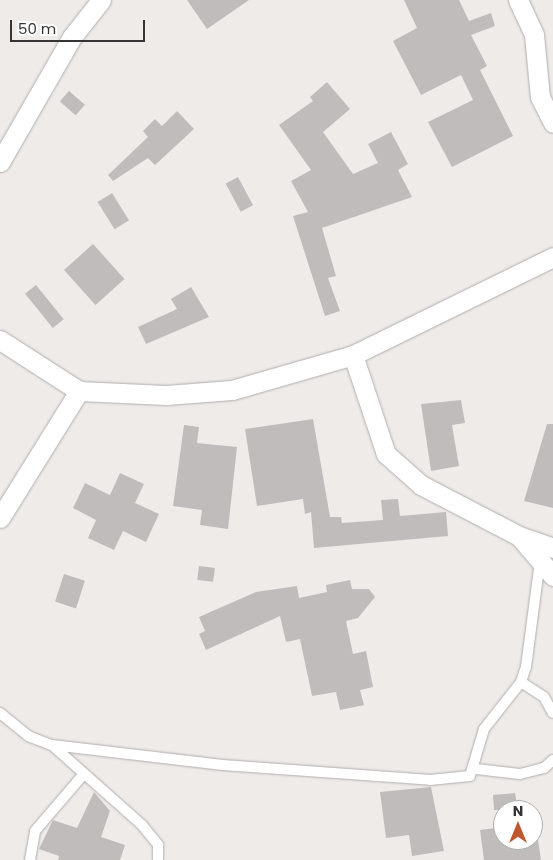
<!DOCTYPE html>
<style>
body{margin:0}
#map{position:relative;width:553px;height:860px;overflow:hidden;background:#efebe9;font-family:Poppins,sans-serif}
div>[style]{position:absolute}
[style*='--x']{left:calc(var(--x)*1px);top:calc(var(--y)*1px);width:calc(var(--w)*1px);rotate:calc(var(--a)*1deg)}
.building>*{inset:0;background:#c0bcbb;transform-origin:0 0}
.roads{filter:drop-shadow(0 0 1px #b1adab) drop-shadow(0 0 1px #b1adab)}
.lane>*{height:10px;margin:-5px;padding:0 5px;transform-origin:5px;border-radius:5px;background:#fff}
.street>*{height:19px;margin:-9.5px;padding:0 9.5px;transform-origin:9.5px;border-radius:9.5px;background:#fff}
span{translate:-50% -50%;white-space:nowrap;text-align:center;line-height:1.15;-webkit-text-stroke:4px #fff;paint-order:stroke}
.north{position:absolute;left:493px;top:800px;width:50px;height:50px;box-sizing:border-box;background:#fff;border:1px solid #afaeae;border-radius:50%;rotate:0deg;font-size:14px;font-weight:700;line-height:20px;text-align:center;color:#363434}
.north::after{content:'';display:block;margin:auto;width:18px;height:22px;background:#be572c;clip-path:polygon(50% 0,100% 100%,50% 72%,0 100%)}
.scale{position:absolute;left:10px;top:20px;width:135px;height:22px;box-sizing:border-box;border:2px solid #363434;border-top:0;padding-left:6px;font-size:15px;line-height:18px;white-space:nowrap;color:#363434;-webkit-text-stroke:4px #fff;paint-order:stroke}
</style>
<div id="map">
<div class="building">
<i style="clip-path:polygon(187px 0,249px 0,207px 29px)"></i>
<i style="clip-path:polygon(404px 0,459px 0,469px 21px,491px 13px,495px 26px,471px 35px,487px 66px,480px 70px,513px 136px,452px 167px,428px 122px,473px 100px,461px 75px,421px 95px,393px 41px,417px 28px)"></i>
<i style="clip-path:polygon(327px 82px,350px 109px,323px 132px,353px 174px,378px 163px,368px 144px,391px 132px,408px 164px,398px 170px,412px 197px,322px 228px,336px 276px,328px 278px,340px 311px,325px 316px,293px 216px,308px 212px,291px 181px,311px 170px,279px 125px,313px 101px,310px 97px)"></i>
<i style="left:69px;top:91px;width:21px;height:14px;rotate:41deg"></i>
<i style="clip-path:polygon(177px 111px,194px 129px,155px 165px,148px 158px,113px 181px,108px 175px,148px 137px,143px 131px,155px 119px,162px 126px)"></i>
<i style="left:238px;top:177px;width:32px;height:14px;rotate:62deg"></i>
<i style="left:112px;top:193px;width:32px;height:17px;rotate:58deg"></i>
<i style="left:93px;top:244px;width:47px;height:39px;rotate:48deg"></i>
<i style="left:36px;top:285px;width:44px;height:14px;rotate:51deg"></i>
<i style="clip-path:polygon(191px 287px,209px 317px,146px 344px,138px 327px,177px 309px,171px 299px)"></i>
<i style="clip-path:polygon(461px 400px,465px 423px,452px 425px,459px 466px,431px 471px,421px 404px)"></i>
<i style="clip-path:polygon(313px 419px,330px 517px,341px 517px,342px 523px,383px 520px,381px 500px,398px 499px,400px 516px,446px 512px,448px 536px,314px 548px,311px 512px,305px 514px,303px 499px,257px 506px,245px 429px)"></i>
<i style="clip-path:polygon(547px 424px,553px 424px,553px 508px,524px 501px)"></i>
<i style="clip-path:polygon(184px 425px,199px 427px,197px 443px,237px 447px,228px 529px,200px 525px,202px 510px,173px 506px)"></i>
<i style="clip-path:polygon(120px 473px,144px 484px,135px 503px,159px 514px,146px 542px,123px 531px,114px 550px,88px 538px,96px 520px,73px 508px,85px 483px,110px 495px)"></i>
<i style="left:199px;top:566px;width:16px;height:14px;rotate:7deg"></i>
<i style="left:64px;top:574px;width:22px;height:29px;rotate:18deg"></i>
<i style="clip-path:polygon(350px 580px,352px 589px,369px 589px,375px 597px,358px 618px,346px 621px,353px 654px,366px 651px,373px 687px,360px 690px,364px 705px,340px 710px,336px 692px,312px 696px,300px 639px,286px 642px,280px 616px,206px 650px,199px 634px,205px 631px,199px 617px,256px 592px,297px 586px,299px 598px,327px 592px,326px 585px)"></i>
<i style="clip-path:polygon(431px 787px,444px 851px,412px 856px,409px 835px,386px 838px,380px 792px)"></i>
<i style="clip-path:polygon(94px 792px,110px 811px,101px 837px,125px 845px,120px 860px,58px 860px,59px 856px,39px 849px,53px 820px,77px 828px)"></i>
<i style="clip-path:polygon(515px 793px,518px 810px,494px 810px,493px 795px)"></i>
<i style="clip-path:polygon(503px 827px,503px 840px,538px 840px,541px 860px,484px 860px,480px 830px)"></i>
</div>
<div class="roads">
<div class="lane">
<i style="--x:521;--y:682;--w:27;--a:33"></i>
<i style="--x:544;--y:697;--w:18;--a:61"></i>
<i style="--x:0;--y:713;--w:36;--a:39"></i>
<i style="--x:28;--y:736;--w:26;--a:21"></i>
<i style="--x:52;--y:745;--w:172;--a:6.7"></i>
<i style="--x:223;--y:765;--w:208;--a:4.1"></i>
<i style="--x:430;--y:780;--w:40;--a:-5.7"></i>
<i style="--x:470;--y:776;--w:49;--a:-73.4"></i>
<i style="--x:484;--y:729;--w:60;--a:-51.8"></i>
<i style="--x:521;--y:682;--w:16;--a:-72"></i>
<i style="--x:526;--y:667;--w:107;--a:-82.5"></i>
<i style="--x:52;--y:745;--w:120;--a:41.6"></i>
<i style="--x:142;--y:825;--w:26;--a:51"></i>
<i style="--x:158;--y:845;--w:15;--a:90"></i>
<i style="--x:476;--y:769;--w:44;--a:6.5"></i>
<i style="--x:520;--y:774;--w:25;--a:-14"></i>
<i style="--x:544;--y:768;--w:12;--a:-42"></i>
<i style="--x:30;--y:860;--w:29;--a:-80"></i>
<i style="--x:35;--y:831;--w:74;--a:-49.4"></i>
</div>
<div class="street">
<i style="--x:518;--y:0;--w:38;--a:65"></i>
<i style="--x:534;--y:35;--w:62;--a:84.5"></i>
<i style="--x:540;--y:97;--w:29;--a:63"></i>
<i style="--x:0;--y:162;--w:144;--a:-60.1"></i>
<i style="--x:72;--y:37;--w:47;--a:-51.9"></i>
<i style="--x:0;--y:340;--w:94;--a:32.8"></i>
<i style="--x:79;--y:391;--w:87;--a:2.6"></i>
<i style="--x:166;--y:395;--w:66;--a:-4.3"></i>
<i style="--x:232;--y:390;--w:126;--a:-16.1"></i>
<i style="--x:353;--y:355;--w:223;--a:-26.1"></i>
<i style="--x:353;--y:355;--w:104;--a:71.6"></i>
<i style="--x:386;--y:454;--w:47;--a:41.5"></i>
<i style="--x:421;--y:485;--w:110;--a:27.5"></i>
<i style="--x:519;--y:536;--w:36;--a:19"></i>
<i style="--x:0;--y:518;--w:150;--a:-58.1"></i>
<i style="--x:520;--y:537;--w:51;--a:49.8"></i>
</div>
</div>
<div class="north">N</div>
<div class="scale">50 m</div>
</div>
